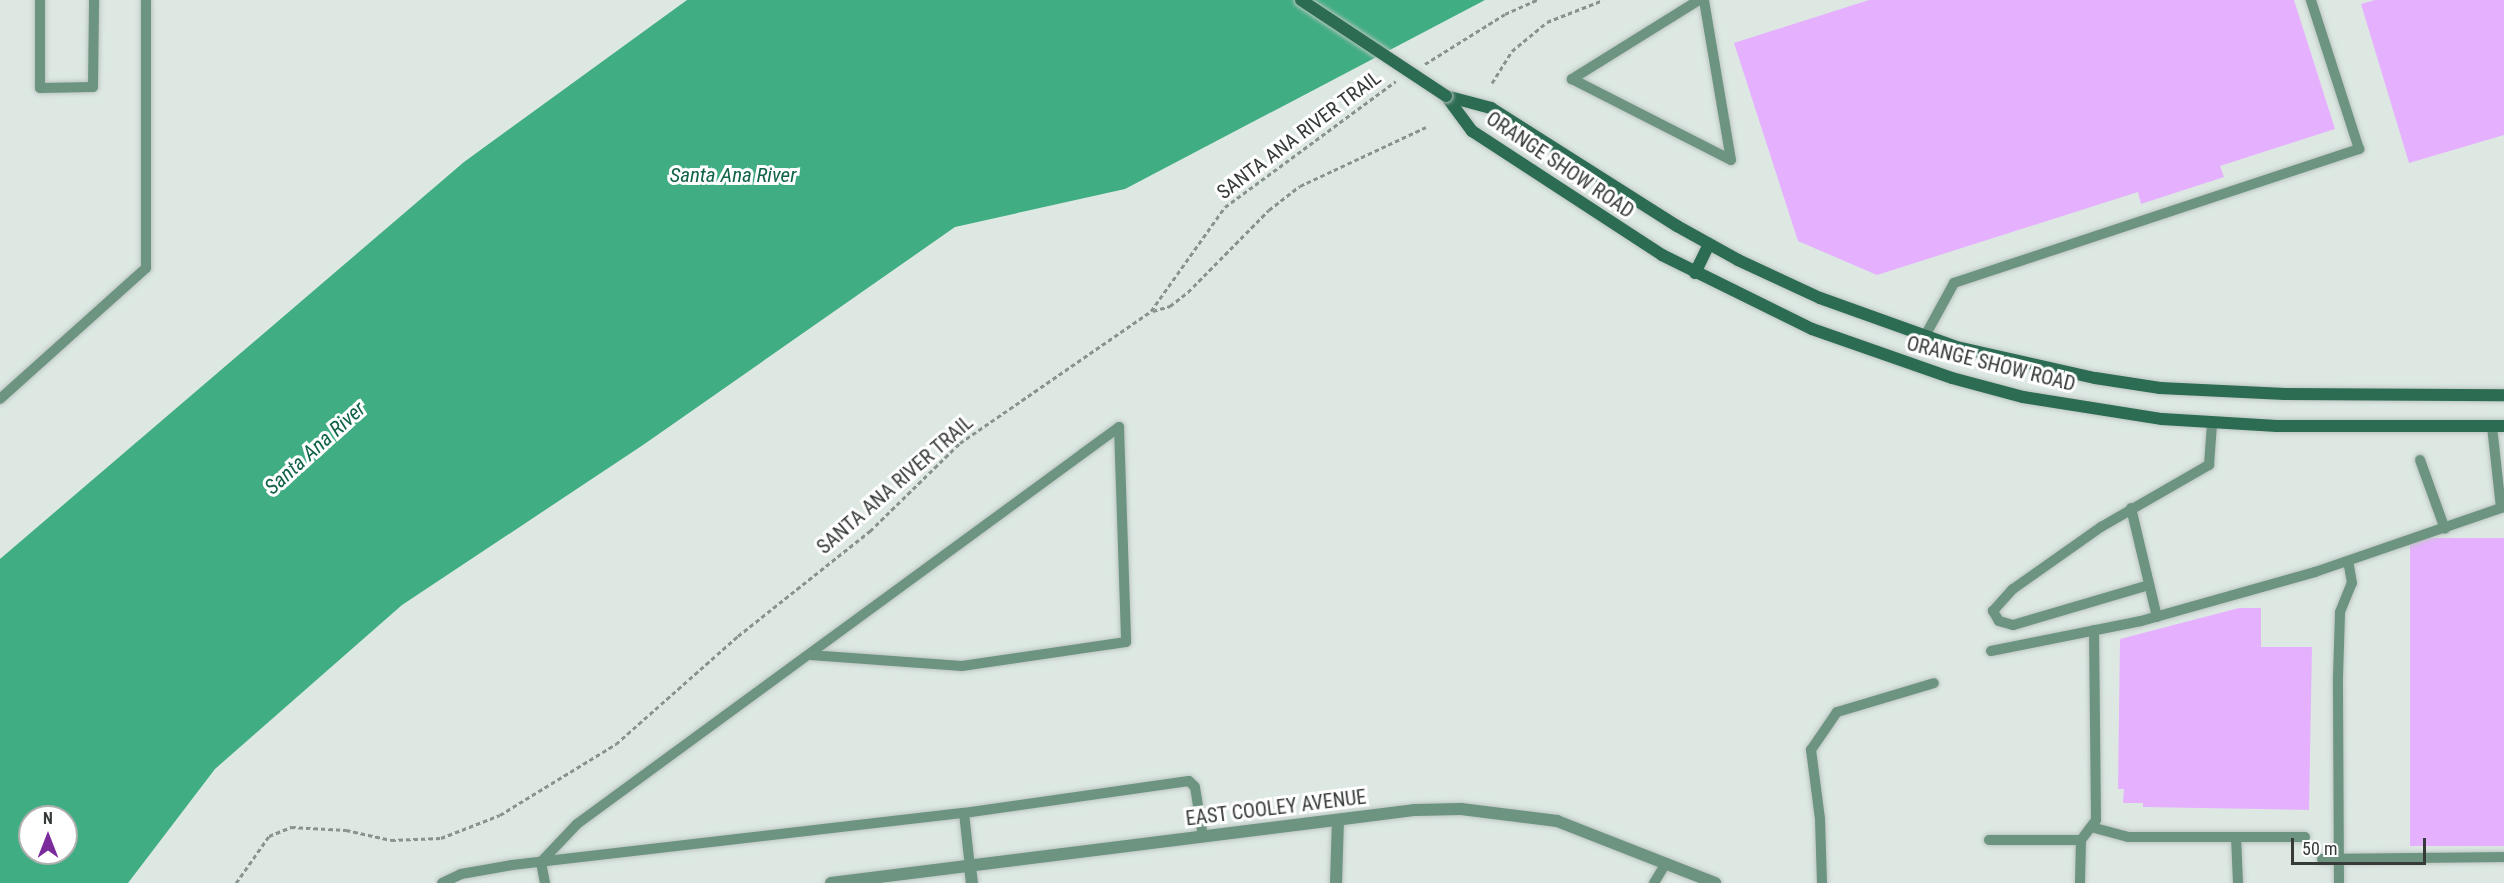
<!DOCTYPE html>
<style>
body{margin:0}
#map{position:relative;width:2504px;height:883px;overflow:hidden;background:#dde8e3;font-family:"Roboto Condensed",sans-serif}
div>[style]{position:absolute}
[style*='--x']{left:calc(var(--x)*1px);top:calc(var(--y)*1px);width:calc(var(--w)*1px);rotate:calc(var(--a)*1deg)}
.water>*{inset:0;background:#41ad83}
.building>*{inset:0;background:#e5b1fe;transform-origin:0 0}
.path>*{height:3px;margin-top:-1.5px;transform-origin:0;background:repeating-linear-gradient(90deg,#8a928e 0 4.5px,transparent 0 7.5px)}
.roads{filter:drop-shadow(0 0 2px #bcc5c1) drop-shadow(0 0 2px #bcc5c1)}
.service>*{height:10px;margin:-5px;padding:0 5px;transform-origin:5px;border-radius:5px;background:#6c9481}
.minor>*{height:12px;margin:-6px;padding:0 6px;transform-origin:6px;border-radius:6px;background:#6c9481}
.secondary>*{height:12px;margin:-6px;padding:0 6px;transform-origin:6px;border-radius:6px;background:#2b6c52}
.bridges{filter:drop-shadow(0 0 2px #bcc5c1) drop-shadow(0 0 2px #bcc5c1)}
.secondary-bridge>*{height:12px;margin:-6px;padding:0 6px;transform-origin:6px;border-radius:6px;background:#2b6c52}
span{translate:-50% -50%;white-space:nowrap;text-align:center;line-height:1.15;-webkit-text-stroke:6px #fff;paint-order:stroke}
.street-label{font-size:20px;color:#363a38}
.water-label{font-size:21px;color:#106347;font-style:italic}
.north{position:absolute;left:18px;top:805px;width:60px;height:60px;box-sizing:border-box;background:#fff;border:2px solid #afb0af;border-radius:50%;rotate:0deg;font-size:16px;font-weight:700;line-height:24px;text-align:center;color:#363a38}
.north::after{content:'';display:block;margin:auto;width:21px;height:27px;background:#7a2a9a;clip-path:polygon(50% 0,100% 100%,50% 72%,0 100%)}
.scale{position:absolute;left:2291px;top:838px;width:135px;height:27px;box-sizing:border-box;border:3px solid #363a38;border-top:0;padding-left:8px;font-size:18px;line-height:21px;white-space:nowrap;color:#363a38;-webkit-text-stroke:4px #fff;paint-order:stroke}
</style>
<div id="map">
<div class="water">
<i style="clip-path:polygon(evenodd,687px 0,1485px 0,1125px 189px,955px 227px,643px 445px,402px 605px,215px 769px,128px 883px,0 883px,0 559px,464px 162px,687px 0,30px 817px,66px 817px,66px 853px,30px 853px,30px 817px)"></i>
</div>
<div class="building">
<i style="clip-path:polygon(1869px 0,2294px 0,2335px 129px,2220px 166px,2224px 177px,2141px 204px,2138px 192px,1877px 275px,1798px 241px,1734px 43px)"></i>
<i style="clip-path:polygon(2375px 0,2504px 0,2504px 135px,2409px 163px,2361px 4px)"></i>
<i style="left:2504px;top:538px;width:308px;height:94px;rotate:90deg"></i>
<i style="clip-path:polygon(2239px 608px,2261px 608px,2261px 647px,2312px 647px,2309px 810px,2143px 807px,2143px 803px,2123px 803px,2124px 789px,2118px 789px,2120px 639px)"></i>
</div>
<div class="path">
<i style="--x:1425;--y:64;--w:94;--a:-32"></i>
<i style="--x:1505;--y:14;--w:35;--a:-24"></i>
<i style="--x:1492;--y:83;--w:38;--a:-58"></i>
<i style="--x:1512;--y:51;--w:45;--a:-39.6"></i>
<i style="--x:1547;--y:22;--w:60;--a:-21.4"></i>
<i style="--x:1153;--y:311;--w:18;--a:-16"></i>
<i style="--x:1170;--y:306;--w:23;--a:-38"></i>
<i style="--x:1188;--y:292;--w:115;--a:-45.4"></i>
<i style="--x:1269;--y:210;--w:39;--a:-38"></i>
<i style="--x:1300;--y:186;--w:139;--a:-25.1"></i>
<i style="--x:236;--y:883;--w:57;--a:-54.9"></i>
<i style="--x:269;--y:836;--w:24;--a:-22"></i>
<i style="--x:291;--y:827;--w:55;--a:3.1"></i>
<i style="--x:346;--y:830;--w:46;--a:12.5"></i>
<i style="--x:391;--y:840;--w:50;--a:-2.3"></i>
<i style="--x:441;--y:838;--w:63;--a:-21.3"></i>
<i style="--x:500;--y:815;--w:136;--a:-31.5"></i>
<i style="--x:616;--y:744;--w:163;--a:-41.5"></i>
<i style="--x:738;--y:636;--w:169;--a:-38.5"></i>
<i style="--x:870;--y:531;--w:126;--a:-44.4"></i>
<i style="--x:960;--y:443;--w:232;--a:-34.6"></i>
<i style="--x:1151;--y:311;--w:128;--a:-54.6"></i>
<i style="--x:1225;--y:207;--w:212;--a:-36.4"></i>
</div>
<div class="roads">
<div class="service">
<i style="--x:40;--y:0;--w:88;--a:90"></i>
<i style="--x:40;--y:88;--w:53;--a:-1.1"></i>
<i style="--x:93;--y:87;--w:87;--a:-89.3"></i>
<i style="--x:1699;--y:0;--w:150;--a:148.1"></i>
<i style="--x:1572;--y:79;--w:178;--a:27"></i>
<i style="--x:1731;--y:160;--w:162;--a:-99.6"></i>
<i style="--x:1925;--y:336;--w:60;--a:-61.3"></i>
<i style="--x:1954;--y:283;--w:427;--a:-18.3"></i>
<i style="--x:2359;--y:149;--w:157;--a:-107.9"></i>
<i style="--x:0;--y:399;--w:196;--a:-41.9"></i>
<i style="--x:146;--y:268;--w:268;--a:-90"></i>
<i style="--x:2420;--y:460;--w:73;--a:70.1"></i>
<i style="--x:2131;--y:508;--w:112;--a:76.6"></i>
<i style="--x:2149;--y:585;--w:142;--a:163.6"></i>
<i style="--x:2013;--y:625;--w:15;--a:-164"></i>
<i style="--x:1999;--y:621;--w:12;--a:-121"></i>
<i style="--x:1993;--y:611;--w:30;--a:-48"></i>
<i style="--x:2013;--y:589;--w:108;--a:-35.2"></i>
<i style="--x:2101;--y:527;--w:125;--a:-29.9"></i>
<i style="--x:2209;--y:465;--w:41;--a:-85.8"></i>
<i style="--x:1991;--y:651;--w:153;--a:-11.3"></i>
<i style="--x:2141;--y:621;--w:181;--a:-15.7"></i>
<i style="--x:2315;--y:572;--w:197;--a:-19"></i>
<i style="--x:2501;--y:508;--w:82;--a:-96.3"></i>
<i style="--x:964;--y:813;--w:54;--a:83.7"></i>
<i style="--x:2091;--y:827;--w:38;--a:15"></i>
<i style="--x:2128;--y:837;--w:177;--a:0"></i>
<i style="--x:2236;--y:837;--w:46;--a:87.5"></i>
<i style="--x:1989;--y:840;--w:92;--a:0"></i>
<i style="--x:2322;--y:859;--w:182;--a:-0.6"></i>
<i style="--x:442;--y:883;--w:21;--a:-25"></i>
<i style="--x:461;--y:874;--w:52;--a:-10"></i>
<i style="--x:512;--y:865;--w:455;--a:-6.6"></i>
<i style="--x:964;--y:813;--w:227;--a:-8.1"></i>
<i style="--x:1189;--y:781;--w:8;--a:45"></i>
<i style="--x:1195;--y:787;--w:51;--a:80.9"></i>
<i style="--x:545;--y:883;--w:21;--a:-101"></i>
<i style="--x:541;--y:862;--w:52;--a:-46.5"></i>
<i style="--x:577;--y:824;--w:672;--a:-36.22"></i>
<i style="--x:1119;--y:427;--w:215;--a:88.1"></i>
<i style="--x:1126;--y:642;--w:166;--a:171.7"></i>
<i style="--x:962;--y:666;--w:152;--a:-175.9"></i>
<i style="--x:1654;--y:883;--w:23;--a:-59"></i>
<i style="--x:1822;--y:883;--w:64;--a:-91.8"></i>
<i style="--x:1820;--y:819;--w:70;--a:-97.4"></i>
<i style="--x:1811;--y:750;--w:46;--a:-55.6"></i>
<i style="--x:1837;--y:712;--w:101;--a:-16.6"></i>
<i style="--x:2080;--y:883;--w:43;--a:-88.7"></i>
<i style="--x:2081;--y:840;--w:25;--a:-53"></i>
<i style="--x:2096;--y:820;--w:190;--a:-90.6"></i>
<i style="--x:2339;--y:883;--w:206;--a:-90.3"></i>
<i style="--x:2338;--y:677;--w:65;--a:-88.2"></i>
<i style="--x:2340;--y:612;--w:31;--a:-68"></i>
<i style="--x:2352;--y:583;--w:22;--a:-100"></i>
</div>
<div class="minor">
<i style="--x:970;--y:867;--w:16;--a:83"></i>
<i style="--x:831;--y:883;--w:589;--a:-7.13"></i>
<i style="--x:1415;--y:810;--w:46;--a:-1.2"></i>
<i style="--x:1461;--y:809;--w:97;--a:7.1"></i>
<i style="--x:1557;--y:821;--w:170;--a:21.4"></i>
<i style="--x:1336;--y:883;--w:62;--a:-88.2"></i>
</div>
<div class="secondary">
<i style="--x:1446;--y:96;--w:44;--a:53.4"></i>
<i style="--x:1472;--y:131;--w:227;--a:33.1"></i>
<i style="--x:1662;--y:255;--w:167;--a:26.3"></i>
<i style="--x:1812;--y:329;--w:148;--a:19.3"></i>
<i style="--x:1952;--y:378;--w:73;--a:15"></i>
<i style="--x:2023;--y:397;--w:141;--a:9"></i>
<i style="--x:2162;--y:419;--w:115;--a:3.5"></i>
<i style="--x:2277;--y:426;--w:227;--a:0"></i>
<i style="--x:1446;--y:96;--w:47;--a:14.9"></i>
<i style="--x:1491;--y:108;--w:220;--a:32.4"></i>
<i style="--x:1677;--y:226;--w:70;--a:29.1"></i>
<i style="--x:1738;--y:260;--w:90;--a:24.9"></i>
<i style="--x:1820;--y:298;--w:145;--a:19.7"></i>
<i style="--x:1957;--y:347;--w:141;--a:12.7"></i>
<i style="--x:2095;--y:378;--w:66;--a:8.7"></i>
<i style="--x:2160;--y:388;--w:125;--a:2.7"></i>
<i style="--x:2285;--y:394;--w:219;--a:0.3"></i>
<i style="--x:1695;--y:273;--w:32;--a:-64"></i>
</div>
</div>
<div class="bridges">
<div class="secondary-bridge">
<i style="--x:1301;--y:0;--w:174;--a:33.5"></i>
</div>
</div>
<div class="street-label">
<span style="left:1299px;top:135px;rotate:-37deg">SANTA ANA RIVER TRAIL</span>
<span style="left:1560px;top:165px;rotate:34deg">ORANGE SHOW ROAD</span>
<span style="left:1991px;top:364px;rotate:14deg">ORANGE SHOW ROAD</span>
<span style="left:895px;top:485px;rotate:-41deg">SANTA ANA RIVER TRAIL</span>
<span style="left:1276px;top:808px;rotate:-7deg">EAST COOLEY AVENUE</span>
</div>
<div class="water-label">
<span style="left:733px;top:175px">Santa Ana River</span>
<span style="left:315px;top:448px;rotate:-42deg">Santa Ana River</span>
</div>
<div class="north">N</div>
<div class="scale">50 m</div>
</div>
